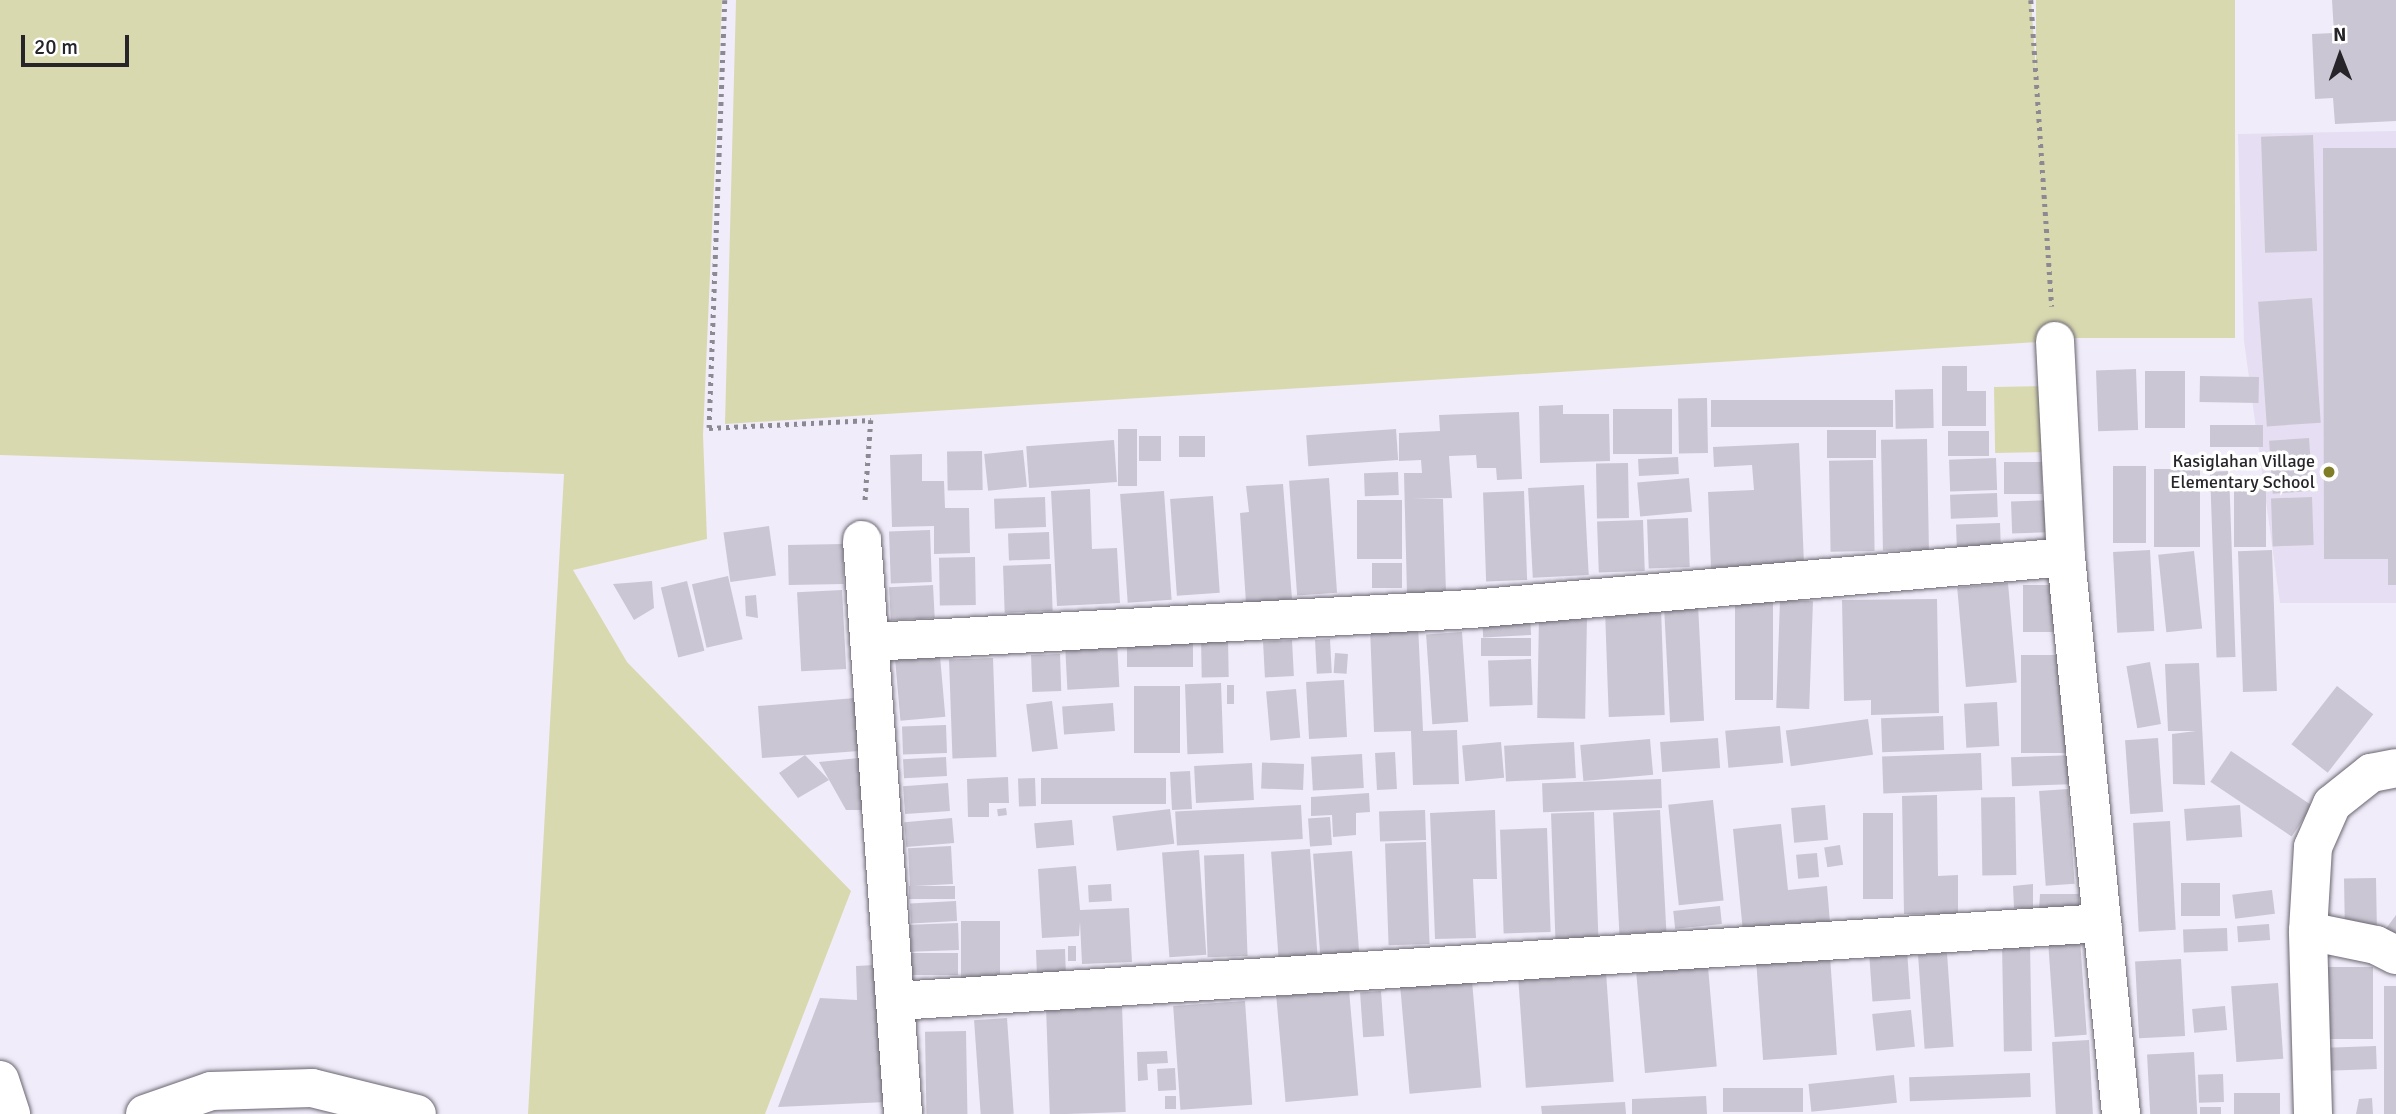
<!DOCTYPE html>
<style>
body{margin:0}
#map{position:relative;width:2396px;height:1114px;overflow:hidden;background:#f1ecf9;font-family:Signika,sans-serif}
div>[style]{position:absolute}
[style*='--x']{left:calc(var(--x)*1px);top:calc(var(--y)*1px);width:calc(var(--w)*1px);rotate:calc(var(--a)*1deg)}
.built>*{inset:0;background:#e6def2}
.green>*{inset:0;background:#d9d9b0;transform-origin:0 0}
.building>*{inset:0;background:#cbc6d3;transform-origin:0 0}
.path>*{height:4.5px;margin-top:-2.25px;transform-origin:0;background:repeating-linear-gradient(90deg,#8c8992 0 3.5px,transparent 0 8.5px)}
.roads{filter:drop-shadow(0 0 2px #6a6671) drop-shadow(0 0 2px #6a6671)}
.minor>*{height:38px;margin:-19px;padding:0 19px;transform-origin:19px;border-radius:19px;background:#fff}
.dots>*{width:19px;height:19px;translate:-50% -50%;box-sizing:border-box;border:4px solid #fff;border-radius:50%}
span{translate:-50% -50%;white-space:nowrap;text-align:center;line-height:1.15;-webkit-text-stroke:7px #fff;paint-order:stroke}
.poi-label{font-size:18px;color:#27252a}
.right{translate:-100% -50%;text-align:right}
.north{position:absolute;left:2305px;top:21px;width:70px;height:70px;-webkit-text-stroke:5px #fff;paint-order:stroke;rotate:359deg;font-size:19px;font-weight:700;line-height:28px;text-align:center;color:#27252a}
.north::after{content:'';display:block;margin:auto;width:24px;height:32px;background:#27252a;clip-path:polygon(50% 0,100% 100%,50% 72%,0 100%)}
.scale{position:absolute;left:21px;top:35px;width:108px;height:32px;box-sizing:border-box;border:4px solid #27252a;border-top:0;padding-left:9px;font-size:21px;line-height:24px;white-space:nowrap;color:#27252a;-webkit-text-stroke:5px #fff;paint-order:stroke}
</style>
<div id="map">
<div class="built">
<i style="clip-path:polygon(2396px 131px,2396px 603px,2280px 603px,2244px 341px,2238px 134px)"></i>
</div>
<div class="green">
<i style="clip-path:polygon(0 0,722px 0,703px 435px,707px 539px,573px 570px,627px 662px,851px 891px,765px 1114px,528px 1114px,564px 474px,0 455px)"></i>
<i style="clip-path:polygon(736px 0,2031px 0,2055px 341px,725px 424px)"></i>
<i style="left:2036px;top:0;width:199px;height:338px"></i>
<i style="left:2047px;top:386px;width:66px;height:53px;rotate:89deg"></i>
</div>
<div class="building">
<i style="clip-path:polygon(2332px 0,2396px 0,2396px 121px,2335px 124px,2333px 98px,2315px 99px,2312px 34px,2334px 33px)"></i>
<i style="left:2313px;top:135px;width:116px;height:52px;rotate:88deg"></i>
<i style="clip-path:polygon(2323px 148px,2396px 148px,2396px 585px,2388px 585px,2388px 559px,2324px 559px)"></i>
<i style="left:2312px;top:298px;width:125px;height:54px;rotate:86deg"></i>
<i style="left:1942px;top:366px;width:25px;height:25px"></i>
<i style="left:2136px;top:369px;width:61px;height:40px;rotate:88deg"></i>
<i style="left:2185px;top:371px;width:57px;height:40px;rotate:90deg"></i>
<i style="left:2200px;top:376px;width:59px;height:26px;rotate:1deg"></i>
<i style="left:1933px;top:389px;width:39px;height:38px;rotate:89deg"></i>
<i style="left:1986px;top:391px;width:35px;height:44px;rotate:90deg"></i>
<i style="left:1707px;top:398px;width:55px;height:29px;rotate:89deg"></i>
<i style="left:1893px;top:400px;width:27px;height:182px;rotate:90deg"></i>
<i style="clip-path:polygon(1563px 405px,1563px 414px,1609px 414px,1610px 461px,1540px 463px,1539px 406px)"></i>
<i style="left:1613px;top:409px;width:59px;height:45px"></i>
<i style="clip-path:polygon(1519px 412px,1522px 479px,1497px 480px,1496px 468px,1477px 468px,1476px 455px,1449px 456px,1452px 498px,1412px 499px,1443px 499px,1446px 592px,1407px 594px,1404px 473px,1422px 473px,1421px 460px,1399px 461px,1399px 433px,1440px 431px,1439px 415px)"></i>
<i style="left:2210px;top:425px;width:53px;height:22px"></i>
<i style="left:1118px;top:429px;width:19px;height:57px"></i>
<i style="left:1396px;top:429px;width:31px;height:90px;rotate:86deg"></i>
<i style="left:1876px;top:430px;width:28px;height:49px;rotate:90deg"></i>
<i style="left:1989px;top:431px;width:25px;height:41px;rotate:90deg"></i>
<i style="left:1139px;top:436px;width:22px;height:25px"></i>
<i style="left:1179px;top:436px;width:26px;height:21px"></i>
<i style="left:2309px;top:438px;width:53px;height:40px;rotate:86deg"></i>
<i style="left:1927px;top:439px;width:111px;height:46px;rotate:89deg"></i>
<i style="left:1114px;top:440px;width:42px;height:88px;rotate:86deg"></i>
<i style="clip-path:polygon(1799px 443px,1804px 564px,1711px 568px,1708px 492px,1754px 490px,1752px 465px,1714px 467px,1713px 447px)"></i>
<i style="left:1023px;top:450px;width:37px;height:39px;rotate:84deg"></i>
<i style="left:982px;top:451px;width:39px;height:35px;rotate:89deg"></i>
<i style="clip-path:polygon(922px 454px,922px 481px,944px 481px,945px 508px,969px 508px,970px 553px,934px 554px,934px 526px,892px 527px,890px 455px)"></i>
<i style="left:1678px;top:457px;width:17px;height:40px;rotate:87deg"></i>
<i style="left:1996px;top:458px;width:32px;height:47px;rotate:88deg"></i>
<i style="left:1873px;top:460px;width:91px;height:44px;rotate:89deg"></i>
<i style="left:2004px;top:462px;width:38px;height:32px"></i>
<i style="left:1628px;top:463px;width:55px;height:32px;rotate:89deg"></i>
<i style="left:2113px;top:466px;width:33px;height:77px"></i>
<i style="left:2200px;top:469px;width:78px;height:46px;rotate:90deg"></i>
<i style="left:2229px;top:471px;width:186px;height:19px;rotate:88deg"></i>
<i style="left:1398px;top:472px;width:23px;height:34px;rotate:88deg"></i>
<i style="left:1329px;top:478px;width:115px;height:40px;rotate:86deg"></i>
<i style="left:1689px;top:478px;width:34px;height:52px;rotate:85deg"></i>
<i style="left:2234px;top:480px;width:32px;height:67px"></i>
<i style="clip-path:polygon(1283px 484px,1292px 599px,1246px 603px,1240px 513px,1249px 512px,1246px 486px)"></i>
<i style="left:1584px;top:485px;width:90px;height:56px;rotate:87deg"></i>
<i style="clip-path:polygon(1090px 489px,1092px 549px,1117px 548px,1120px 603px,1057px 606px,1051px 491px)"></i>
<i style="left:1164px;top:491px;width:109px;height:44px;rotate:86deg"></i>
<i style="left:1524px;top:491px;width:89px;height:41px;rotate:88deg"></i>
<i style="left:1997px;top:493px;width:24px;height:47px;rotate:88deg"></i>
<i style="left:1213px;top:496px;width:97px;height:43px;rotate:86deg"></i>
<i style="left:1045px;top:497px;width:30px;height:51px;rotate:88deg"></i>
<i style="left:2312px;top:497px;width:48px;height:41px;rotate:88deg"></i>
<i style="left:1357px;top:500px;width:45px;height:59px"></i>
<i style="left:2053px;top:500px;width:32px;height:42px;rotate:88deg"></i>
<i style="left:1688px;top:518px;width:49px;height:41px;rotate:88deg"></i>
<i style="left:1643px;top:520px;width:51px;height:46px;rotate:88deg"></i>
<i style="left:2000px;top:523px;width:23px;height:44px;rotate:88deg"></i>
<i style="left:769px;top:526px;width:50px;height:46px;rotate:82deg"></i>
<i style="left:930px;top:530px;width:52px;height:41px;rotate:88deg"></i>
<i style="left:1049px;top:532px;width:27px;height:41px;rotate:88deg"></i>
<i style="left:843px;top:544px;width:40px;height:55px;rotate:89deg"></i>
<i style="left:2150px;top:550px;width:81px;height:37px;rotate:87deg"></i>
<i style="left:2272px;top:550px;width:141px;height:34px;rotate:88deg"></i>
<i style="left:2194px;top:551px;width:78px;height:36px;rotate:84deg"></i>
<i style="left:975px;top:557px;width:48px;height:36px;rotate:89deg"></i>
<i style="left:1372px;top:563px;width:30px;height:25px"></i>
<i style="left:1051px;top:564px;width:47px;height:48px;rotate:88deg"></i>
<i style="left:728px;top:576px;width:65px;height:37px;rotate:77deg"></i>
<i style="clip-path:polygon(652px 581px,654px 608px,634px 620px,613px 584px)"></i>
<i style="left:687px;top:581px;width:72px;height:27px;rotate:76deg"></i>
<i style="left:2008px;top:583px;width:100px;height:51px;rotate:85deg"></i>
<i style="left:933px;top:585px;width:33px;height:44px;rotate:87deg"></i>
<i style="left:2057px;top:585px;width:47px;height:34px;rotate:90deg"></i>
<i style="left:842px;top:590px;width:79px;height:45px;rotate:87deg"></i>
<i style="clip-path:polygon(756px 595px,758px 618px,746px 616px,745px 596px)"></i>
<i style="left:1735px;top:599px;width:38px;height:101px"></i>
<i style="clip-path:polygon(1937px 599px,1939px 713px,1871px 715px,1871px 700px,1844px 701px,1842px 600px)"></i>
<i style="left:1780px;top:600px;width:33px;height:108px;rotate:2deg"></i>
<i style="left:1698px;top:605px;width:116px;height:34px;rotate:87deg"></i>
<i style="left:1661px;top:608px;width:107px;height:56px;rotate:88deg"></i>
<i style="left:1530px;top:614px;width:21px;height:48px;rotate:87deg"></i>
<i style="left:1539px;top:615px;width:48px;height:103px;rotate:1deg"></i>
<i style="clip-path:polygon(1418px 625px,1423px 731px,1457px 730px,1459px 784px,1413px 785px,1411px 731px,1374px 732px,1370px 627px)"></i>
<i style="left:1462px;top:632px;width:90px;height:36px;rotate:86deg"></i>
<i style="left:1228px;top:636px;width:41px;height:27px;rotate:89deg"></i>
<i style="left:1127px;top:637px;width:66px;height:30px"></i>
<i style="left:1531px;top:638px;width:18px;height:50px;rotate:90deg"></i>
<i style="left:1330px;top:639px;width:34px;height:15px;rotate:87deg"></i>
<i style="left:1292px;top:640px;width:36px;height:29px;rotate:87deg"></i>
<i style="left:1117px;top:642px;width:45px;height:52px;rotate:87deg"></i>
<i style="left:1335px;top:653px;width:13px;height:20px;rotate:4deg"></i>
<i style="left:1060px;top:654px;width:37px;height:29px;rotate:88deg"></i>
<i style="left:2021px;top:655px;width:48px;height:98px"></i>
<i style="left:940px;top:656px;width:61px;height:45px;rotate:85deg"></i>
<i style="left:993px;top:658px;width:99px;height:44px;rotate:88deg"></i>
<i style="left:1531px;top:659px;width:46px;height:43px;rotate:88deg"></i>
<i style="left:2150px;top:662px;width:63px;height:24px;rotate:80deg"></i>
<i style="clip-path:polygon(2199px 663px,2205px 785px,2173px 784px,2172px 734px,2196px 731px,2168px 731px,2165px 664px)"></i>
<i style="left:1344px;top:680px;width:57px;height:38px;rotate:87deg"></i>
<i style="left:1221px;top:683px;width:70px;height:36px;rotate:88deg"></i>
<i style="left:1227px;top:685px;width:7px;height:19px"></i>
<i style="left:1180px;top:686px;width:67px;height:46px;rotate:90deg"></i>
<i style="left:2337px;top:686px;width:46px;height:74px;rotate:38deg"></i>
<i style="left:1296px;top:689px;width:49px;height:30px;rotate:85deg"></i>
<i style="clip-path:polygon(855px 698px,859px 751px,805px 755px,829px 780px,798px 798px,779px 773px,805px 755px,762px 758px,758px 706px)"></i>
<i style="left:1052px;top:701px;width:48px;height:26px;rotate:83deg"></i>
<i style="left:1997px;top:702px;width:44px;height:33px;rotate:87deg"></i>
<i style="left:1113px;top:703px;width:28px;height:51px;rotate:86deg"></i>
<i style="left:1943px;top:716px;width:34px;height:62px;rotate:88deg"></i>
<i style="left:1868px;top:719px;width:36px;height:83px;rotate:82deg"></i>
<i style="left:946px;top:725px;width:28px;height:44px;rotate:88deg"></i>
<i style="left:1780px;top:726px;width:37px;height:55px;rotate:85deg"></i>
<i style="left:1718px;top:738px;width:30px;height:58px;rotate:86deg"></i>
<i style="left:2158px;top:738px;width:74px;height:33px;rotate:86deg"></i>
<i style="left:1650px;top:739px;width:36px;height:70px;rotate:85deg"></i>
<i style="left:1501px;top:742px;width:36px;height:39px;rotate:85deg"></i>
<i style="left:1574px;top:742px;width:36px;height:70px;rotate:87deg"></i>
<i style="left:2231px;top:751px;width:98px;height:37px;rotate:34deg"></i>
<i style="left:1395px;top:752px;width:37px;height:20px;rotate:87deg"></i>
<i style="left:1981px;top:753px;width:37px;height:99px;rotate:88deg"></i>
<i style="left:1362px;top:754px;width:34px;height:51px;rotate:87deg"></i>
<i style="left:2077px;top:755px;width:29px;height:66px;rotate:88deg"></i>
<i style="left:946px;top:757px;width:19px;height:43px;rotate:87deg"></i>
<i style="clip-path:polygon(859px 758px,865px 810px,846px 810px,819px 762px)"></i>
<i style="left:1252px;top:763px;width:37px;height:58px;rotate:87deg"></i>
<i style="left:1304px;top:764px;width:26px;height:42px;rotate:92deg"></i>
<i style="left:1190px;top:771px;width:38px;height:20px;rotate:87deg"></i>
<i style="clip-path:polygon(1008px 777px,1009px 803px,989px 803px,989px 817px,968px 817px,967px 779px)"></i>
<i style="left:1035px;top:778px;width:28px;height:17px;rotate:88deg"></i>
<i style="left:1041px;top:778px;width:125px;height:26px"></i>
<i style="left:1661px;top:779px;width:29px;height:119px;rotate:88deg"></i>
<i style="left:948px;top:783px;width:28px;height:45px;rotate:86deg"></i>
<i style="left:2068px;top:789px;width:95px;height:29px;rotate:86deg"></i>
<i style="clip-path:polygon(1369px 793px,1370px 812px,1356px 813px,1356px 835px,1333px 837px,1332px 815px,1311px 816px,1311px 797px)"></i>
<i style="clip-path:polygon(1937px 795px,1938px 876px,1958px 875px,1958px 914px,1904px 914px,1902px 796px)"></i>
<i style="left:2015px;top:797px;width:78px;height:34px;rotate:89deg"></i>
<i style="left:1713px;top:800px;width:101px;height:45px;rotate:84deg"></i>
<i style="left:1301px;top:805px;width:34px;height:126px;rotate:87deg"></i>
<i style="left:1825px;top:805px;width:35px;height:34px;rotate:85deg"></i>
<i style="left:2240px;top:805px;width:32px;height:56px;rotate:86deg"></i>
<i style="left:1006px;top:808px;width:7px;height:9px;rotate:82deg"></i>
<i style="left:1170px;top:809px;width:35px;height:58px;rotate:83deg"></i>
<i style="left:1425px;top:810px;width:30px;height:46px;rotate:88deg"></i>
<i style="clip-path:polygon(1495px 810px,1497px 879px,1473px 879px,1476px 938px,1435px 939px,1430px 813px)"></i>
<i style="left:1660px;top:810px;width:122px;height:47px;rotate:87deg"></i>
<i style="left:1594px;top:812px;width:126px;height:43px;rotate:88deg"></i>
<i style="left:1863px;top:813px;width:30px;height:86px"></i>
<i style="left:1330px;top:817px;width:28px;height:22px;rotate:86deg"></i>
<i style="left:952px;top:818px;width:25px;height:48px;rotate:85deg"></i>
<i style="left:1072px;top:820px;width:25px;height:38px;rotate:85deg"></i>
<i style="left:2170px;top:821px;width:109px;height:37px;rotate:87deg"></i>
<i style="clip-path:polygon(1781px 824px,1788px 890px,1827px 886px,1830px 923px,1743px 932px,1733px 829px)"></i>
<i style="left:1547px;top:828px;width:104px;height:47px;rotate:88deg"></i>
<i style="left:1426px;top:842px;width:102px;height:41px;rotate:88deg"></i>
<i style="left:1840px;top:845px;width:20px;height:16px;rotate:81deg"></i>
<i style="left:951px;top:846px;width:38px;height:43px;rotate:87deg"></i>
<i style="left:1310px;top:849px;width:112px;height:39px;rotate:86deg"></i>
<i style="left:1199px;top:850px;width:105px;height:37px;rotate:86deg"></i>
<i style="left:1352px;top:851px;width:108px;height:39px;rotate:86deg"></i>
<i style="left:1817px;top:853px;width:24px;height:21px;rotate:85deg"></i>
<i style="left:1244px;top:854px;width:102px;height:40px;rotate:88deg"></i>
<i style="clip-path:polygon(1076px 866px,1080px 910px,1129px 908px,1132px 962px,1082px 964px,1080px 922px,1079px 936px,1042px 938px,1038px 869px)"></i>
<i style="left:2376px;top:878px;width:54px;height:32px;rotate:89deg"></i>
<i style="left:2220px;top:883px;width:33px;height:39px;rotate:90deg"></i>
<i style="left:1111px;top:884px;width:17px;height:23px;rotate:87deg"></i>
<i style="clip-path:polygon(2033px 884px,2033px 909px,2014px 908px,2013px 886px)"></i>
<i style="left:955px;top:886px;width:13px;height:46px;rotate:90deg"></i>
<i style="left:2272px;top:890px;width:24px;height:40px;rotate:83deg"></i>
<i style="clip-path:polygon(2040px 894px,2079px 894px,2079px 908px,2039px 910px)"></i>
<i style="left:956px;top:901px;width:20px;height:46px;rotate:87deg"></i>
<i style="left:1720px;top:906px;width:18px;height:47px;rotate:84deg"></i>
<i style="clip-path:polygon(2396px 915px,2396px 937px,2385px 930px)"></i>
<i style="left:961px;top:921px;width:39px;height:63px"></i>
<i style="left:958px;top:923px;width:27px;height:48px;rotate:88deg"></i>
<i style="left:2269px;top:924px;width:16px;height:32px;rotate:86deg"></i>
<i style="left:2227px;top:928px;width:23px;height:44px;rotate:88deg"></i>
<i style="left:2080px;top:939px;width:96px;height:32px;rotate:86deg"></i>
<i style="left:2030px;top:943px;width:108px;height:28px;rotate:89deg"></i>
<i style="left:1068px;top:946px;width:8px;height:15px"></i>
<i style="left:1065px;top:949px;width:31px;height:29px;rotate:88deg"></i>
<i style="left:1907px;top:950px;width:49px;height:38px;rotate:86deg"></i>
<i style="left:958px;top:953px;width:22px;height:48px;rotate:90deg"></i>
<i style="left:1947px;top:953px;width:94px;height:29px;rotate:86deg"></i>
<i style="left:1830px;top:956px;width:99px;height:74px;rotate:86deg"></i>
<i style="left:2181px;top:959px;width:77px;height:46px;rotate:87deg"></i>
<i style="clip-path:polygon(875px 965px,886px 1102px,778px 1107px,820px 998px,857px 1000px,856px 966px)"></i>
<i style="left:1708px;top:967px;width:100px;height:72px;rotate:85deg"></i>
<i style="left:2327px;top:967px;width:46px;height:72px"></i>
<i style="left:1606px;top:972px;width:110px;height:88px;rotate:86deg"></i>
<i style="left:1472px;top:981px;width:107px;height:72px;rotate:85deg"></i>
<i style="left:2278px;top:983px;width:76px;height:47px;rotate:86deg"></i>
<i style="left:2384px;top:986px;width:12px;height:128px"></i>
<i style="left:1349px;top:990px;width:106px;height:73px;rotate:85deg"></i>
<i style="left:1381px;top:991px;width:45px;height:21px;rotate:86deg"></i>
<i style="left:1245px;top:1001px;width:104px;height:72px;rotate:86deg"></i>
<i style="left:1122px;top:1005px;width:107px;height:76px;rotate:88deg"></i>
<i style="left:2225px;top:1006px;width:24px;height:33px;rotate:85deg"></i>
<i style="left:1911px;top:1010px;width:37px;height:39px;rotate:84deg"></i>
<i style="left:1007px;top:1018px;width:96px;height:33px;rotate:86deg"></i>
<i style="left:966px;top:1031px;width:83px;height:41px;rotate:89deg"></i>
<i style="left:2089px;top:1040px;width:74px;height:37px;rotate:87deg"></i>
<i style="left:2376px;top:1046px;width:23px;height:56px;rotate:88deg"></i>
<i style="clip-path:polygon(1167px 1051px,1168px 1063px,1147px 1064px,1148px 1080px,1138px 1081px,1137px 1052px)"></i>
<i style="left:2194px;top:1052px;width:62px;height:47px;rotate:87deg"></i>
<i style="left:1175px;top:1068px;width:22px;height:18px;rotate:87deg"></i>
<i style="left:2030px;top:1073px;width:24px;height:121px;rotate:88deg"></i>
<i style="left:2223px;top:1074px;width:28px;height:25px;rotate:88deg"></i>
<i style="left:1894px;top:1075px;width:28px;height:86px;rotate:84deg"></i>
<i style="left:1723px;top:1088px;width:80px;height:24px"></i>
<i style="left:2280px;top:1093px;width:21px;height:46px;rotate:90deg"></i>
<i style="left:1165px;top:1096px;width:11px;height:13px"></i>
<i style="clip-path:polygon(1706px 1096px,1707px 1114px,1632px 1114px,1632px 1099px)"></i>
<i style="clip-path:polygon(2372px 1098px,2373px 1114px,2356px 1114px,2359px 1099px)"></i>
<i style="clip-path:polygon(1625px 1102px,1626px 1114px,1542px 1114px,1541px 1106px)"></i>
<i style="left:2200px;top:1107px;width:21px;height:7px"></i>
</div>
<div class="path">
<i style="--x:725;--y:0;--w:428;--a:92.1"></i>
<i style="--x:709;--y:428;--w:162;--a:-2.8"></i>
<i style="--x:871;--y:420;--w:83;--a:94.1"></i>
<i style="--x:2031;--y:0;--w:307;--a:86.1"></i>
</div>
<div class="roads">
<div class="minor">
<i style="--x:2055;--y:341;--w:216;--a:87.1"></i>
<i style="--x:2066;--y:557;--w:560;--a:84.36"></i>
<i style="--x:862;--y:540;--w:575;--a:85.91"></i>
<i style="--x:871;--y:642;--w:601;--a:-3.15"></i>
<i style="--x:1471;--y:609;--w:597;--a:-4.99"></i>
<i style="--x:2308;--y:931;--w:69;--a:11.6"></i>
<i style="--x:2376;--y:945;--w:22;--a:27"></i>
<i style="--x:897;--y:1001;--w:1208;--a:-3.7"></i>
<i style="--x:0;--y:1080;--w:36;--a:72"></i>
<i style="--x:145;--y:1114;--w:70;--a:-19.2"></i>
<i style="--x:211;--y:1091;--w:101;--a:-1.7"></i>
<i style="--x:312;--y:1088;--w:108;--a:13.9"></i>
<i style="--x:2313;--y:1114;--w:183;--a:-91.6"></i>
<i style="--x:2308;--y:931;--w:84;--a:-86.6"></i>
<i style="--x:2313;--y:847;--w:47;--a:-66.2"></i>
<i style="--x:2332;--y:804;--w:50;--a:-38.5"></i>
<i style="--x:2371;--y:773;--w:25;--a:-11"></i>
</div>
</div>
<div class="dots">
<i style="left:2329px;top:472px;background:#7f7d25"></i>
</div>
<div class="poi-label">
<span class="right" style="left:2315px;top:472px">Kasiglahan Village<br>Elementary School</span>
</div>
<div class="north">N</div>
<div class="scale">20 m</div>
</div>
